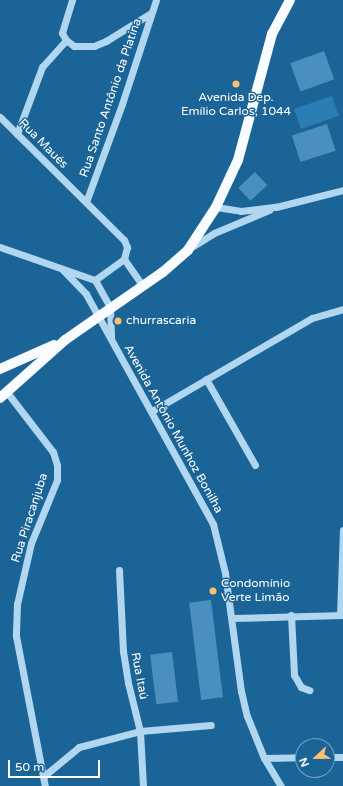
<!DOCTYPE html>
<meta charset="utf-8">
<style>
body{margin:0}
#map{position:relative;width:343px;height:786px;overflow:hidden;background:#1b6497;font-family:"Varela Round",sans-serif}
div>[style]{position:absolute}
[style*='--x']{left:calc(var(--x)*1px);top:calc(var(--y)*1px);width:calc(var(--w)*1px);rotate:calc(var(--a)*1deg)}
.green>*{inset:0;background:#2b7eb3;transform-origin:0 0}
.building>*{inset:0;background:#498fbf;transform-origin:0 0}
.minor>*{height:7px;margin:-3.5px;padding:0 3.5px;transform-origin:3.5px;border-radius:3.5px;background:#b0d6f0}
.major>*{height:10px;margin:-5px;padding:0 5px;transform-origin:5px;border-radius:5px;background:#f8fcff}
.dots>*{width:11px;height:11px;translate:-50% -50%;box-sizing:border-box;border:2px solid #1b6497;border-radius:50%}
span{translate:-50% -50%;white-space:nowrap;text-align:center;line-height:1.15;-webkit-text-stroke:3px #1b6497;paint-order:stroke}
.street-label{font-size:12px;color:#fff}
.poi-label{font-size:12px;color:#fff}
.left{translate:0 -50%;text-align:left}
.north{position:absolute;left:295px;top:738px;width:40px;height:40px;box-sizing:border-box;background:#1b6497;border:1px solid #76a2c1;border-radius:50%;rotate:248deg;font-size:11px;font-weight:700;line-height:16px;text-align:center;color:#fff}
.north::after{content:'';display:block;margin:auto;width:14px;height:18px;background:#ffbf6e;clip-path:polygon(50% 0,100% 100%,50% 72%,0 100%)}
.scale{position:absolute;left:8px;top:760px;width:92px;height:18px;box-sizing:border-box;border:2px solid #fff;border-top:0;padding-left:5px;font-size:12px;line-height:14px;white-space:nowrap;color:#fff;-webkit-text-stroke:3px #1b6497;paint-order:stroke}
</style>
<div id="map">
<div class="green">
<i style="left:332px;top:96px;width:21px;height:40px;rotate:71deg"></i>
</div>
<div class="building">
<i style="left:324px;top:51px;width:30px;height:36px;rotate:70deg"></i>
<i style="left:327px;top:124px;width:28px;height:37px;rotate:72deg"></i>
<i style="left:255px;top:172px;width:18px;height:23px;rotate:47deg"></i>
<i style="left:211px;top:600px;width:98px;height:22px;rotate:83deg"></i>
<i style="left:172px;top:652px;width:50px;height:22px;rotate:83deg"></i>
</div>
<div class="minor">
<i style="--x:72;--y:0;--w:34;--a:107"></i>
<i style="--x:62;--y:33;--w:8;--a:60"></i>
<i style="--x:66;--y:40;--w:10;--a:37"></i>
<i style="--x:74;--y:46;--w:20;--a:0"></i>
<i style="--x:94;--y:46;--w:13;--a:-23"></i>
<i style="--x:106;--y:41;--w:53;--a:-31.9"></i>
<i style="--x:0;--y:117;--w:175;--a:44.8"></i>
<i style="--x:124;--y:240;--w:8;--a:67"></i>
<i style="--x:127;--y:247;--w:12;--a:104"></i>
<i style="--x:124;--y:259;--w:36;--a:144"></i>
<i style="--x:17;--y:134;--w:72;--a:-69.5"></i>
<i style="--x:42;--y:67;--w:36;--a:-48"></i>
<i style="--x:86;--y:202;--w:104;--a:-69.8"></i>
<i style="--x:122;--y:104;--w:109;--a:-71.9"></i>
<i style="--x:216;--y:207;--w:25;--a:9"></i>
<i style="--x:241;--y:211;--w:35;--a:-7"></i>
<i style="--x:276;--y:207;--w:69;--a:-14.2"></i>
<i style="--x:0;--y:247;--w:101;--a:19.2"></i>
<i style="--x:95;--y:280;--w:31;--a:61"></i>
<i style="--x:110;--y:307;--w:30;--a:88"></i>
<i style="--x:190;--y:248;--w:28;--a:-32"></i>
<i style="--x:214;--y:233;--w:60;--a:-22.7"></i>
<i style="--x:124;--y:259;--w:32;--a:55"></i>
<i style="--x:63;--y:270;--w:33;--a:46"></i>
<i style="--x:86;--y:294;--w:263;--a:61.1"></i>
<i style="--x:213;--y:524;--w:50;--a:76.2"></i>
<i style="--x:225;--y:573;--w:119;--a:82.3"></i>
<i style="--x:241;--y:691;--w:26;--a:77"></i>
<i style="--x:247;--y:716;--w:45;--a:68"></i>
<i style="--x:264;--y:758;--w:33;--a:59"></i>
<i style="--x:206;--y:379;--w:99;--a:60.3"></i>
<i style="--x:6;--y:391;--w:77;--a:52.4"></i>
<i style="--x:53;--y:452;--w:14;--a:73"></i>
<i style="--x:57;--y:465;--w:15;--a:90"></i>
<i style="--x:57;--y:480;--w:68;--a:112.4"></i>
<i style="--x:31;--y:543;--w:63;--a:102.9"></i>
<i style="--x:17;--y:604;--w:32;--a:92"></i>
<i style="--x:16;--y:636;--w:153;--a:79.1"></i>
<i style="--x:152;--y:411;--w:185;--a:-30.2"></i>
<i style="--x:312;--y:318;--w:32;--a:-16"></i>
<i style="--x:119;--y:570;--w:81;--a:87.2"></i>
<i style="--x:123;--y:651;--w:32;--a:81"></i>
<i style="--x:128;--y:683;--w:49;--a:76"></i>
<i style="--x:140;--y:731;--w:55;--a:86.9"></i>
<i style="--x:291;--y:615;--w:60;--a:87.1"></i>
<i style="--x:294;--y:675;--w:14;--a:60"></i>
<i style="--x:301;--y:687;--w:9;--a:21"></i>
<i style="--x:340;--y:615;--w:85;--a:-88"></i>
<i style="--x:232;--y:618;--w:111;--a:-1.5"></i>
<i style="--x:327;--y:757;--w:16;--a:0"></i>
<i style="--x:264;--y:758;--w:39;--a:-1"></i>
<i style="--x:44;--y:776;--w:45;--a:-39.6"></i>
<i style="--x:79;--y:747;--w:63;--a:-14.7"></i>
<i style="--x:140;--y:731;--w:71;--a:-4.8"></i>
</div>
<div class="major">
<i style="--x:0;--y:369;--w:59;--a:-24"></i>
<i style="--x:0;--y:398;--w:87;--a:-41.7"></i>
<i style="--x:65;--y:340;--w:119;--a:-34.8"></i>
<i style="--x:163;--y:272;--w:33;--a:-41"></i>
<i style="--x:188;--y:250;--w:51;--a:-56.9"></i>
<i style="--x:216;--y:207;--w:52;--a:-64.9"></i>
<i style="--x:238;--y:160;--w:131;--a:-74.9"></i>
<i style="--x:272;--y:34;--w:38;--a:-62"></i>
</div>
<div class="dots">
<i style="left:236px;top:84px;background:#ffbf6e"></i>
<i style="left:118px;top:321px;background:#ffbf6e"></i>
<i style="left:213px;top:591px;background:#ffbf6e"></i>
</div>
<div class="street-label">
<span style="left:111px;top:98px;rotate:-71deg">Rua Santo Antônio da Platina</span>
<span style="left:43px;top:144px;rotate:45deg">Rua Maués</span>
<span style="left:173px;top:429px;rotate:61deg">Avenida Antônio Munhoz Bonilha</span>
<span style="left:30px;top:518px;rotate:-72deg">Rua Piracanjuba</span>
<span style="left:139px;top:676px;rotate:79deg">Rua Itaú</span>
</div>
<div class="poi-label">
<span style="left:236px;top:105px">Avenida Dep.<br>Emílio Carlos, 1044</span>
<span class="left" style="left:126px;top:321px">churrascaria</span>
<span class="left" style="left:221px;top:591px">Condomínio<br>Verte Limão</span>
</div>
<div class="north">N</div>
<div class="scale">50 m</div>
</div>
